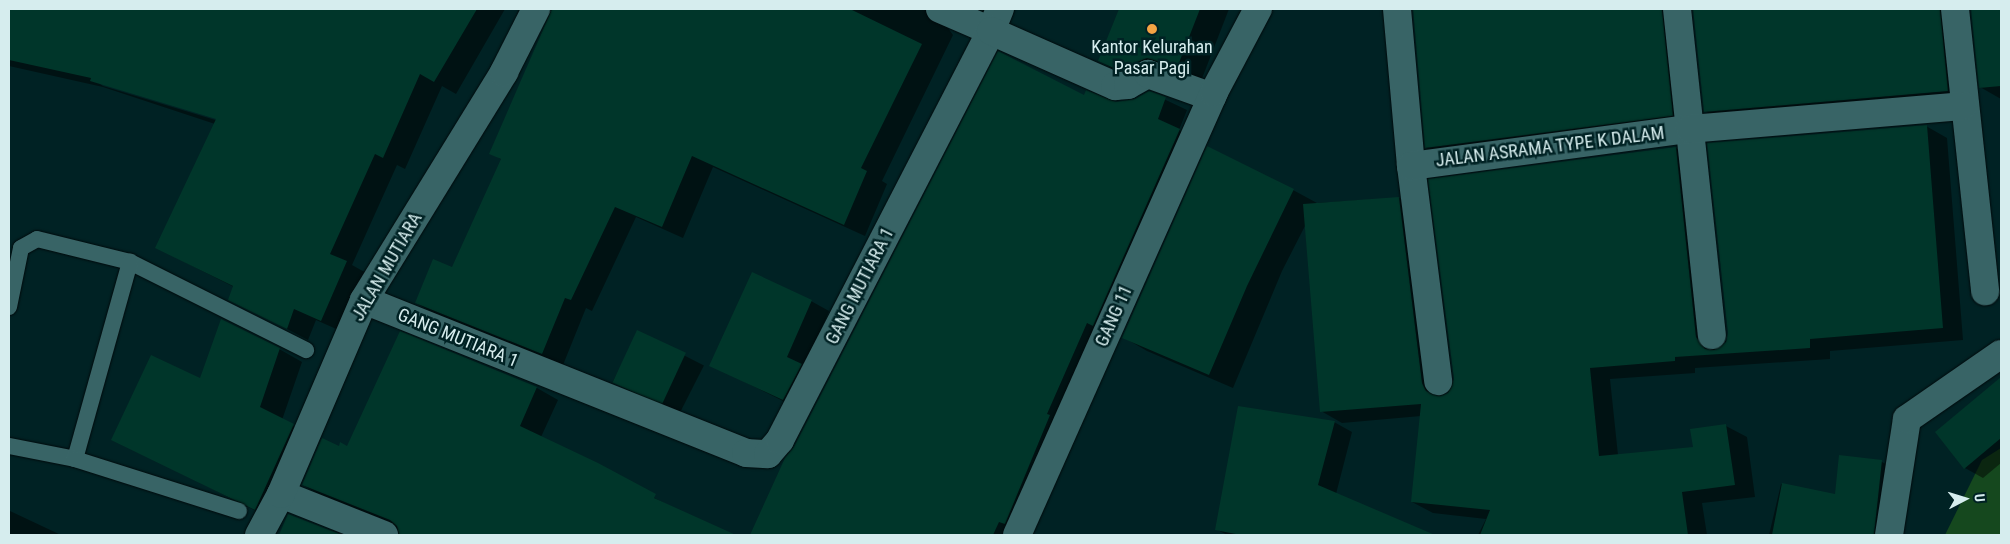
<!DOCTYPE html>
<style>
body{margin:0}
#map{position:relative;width:2010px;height:544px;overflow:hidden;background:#002224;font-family:"Roboto Condensed",sans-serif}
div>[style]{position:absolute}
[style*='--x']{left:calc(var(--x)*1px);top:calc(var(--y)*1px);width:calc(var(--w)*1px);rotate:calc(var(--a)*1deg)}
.green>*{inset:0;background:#15481e}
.shadow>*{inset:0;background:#0007;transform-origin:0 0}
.building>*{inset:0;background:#00362a;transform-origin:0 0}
.roads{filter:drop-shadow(0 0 1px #000a0c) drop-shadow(0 0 1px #000a0c)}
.lane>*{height:16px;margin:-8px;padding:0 8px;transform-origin:8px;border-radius:8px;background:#386466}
.street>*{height:28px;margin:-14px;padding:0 14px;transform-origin:14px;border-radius:14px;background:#386466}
.dots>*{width:14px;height:14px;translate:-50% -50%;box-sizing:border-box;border:2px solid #002224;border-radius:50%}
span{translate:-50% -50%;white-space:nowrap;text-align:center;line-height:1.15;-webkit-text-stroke:5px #002224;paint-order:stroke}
.poi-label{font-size:18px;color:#d6edee}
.street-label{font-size:18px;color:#d6edee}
.frame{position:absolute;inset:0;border:10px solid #d6edee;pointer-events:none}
.north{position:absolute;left:1940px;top:474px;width:50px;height:50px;-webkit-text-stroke:4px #002224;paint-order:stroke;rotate:85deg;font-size:14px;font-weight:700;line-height:20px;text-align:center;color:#d6edee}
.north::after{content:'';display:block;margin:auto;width:18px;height:22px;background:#d6edee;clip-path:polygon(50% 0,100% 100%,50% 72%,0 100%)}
</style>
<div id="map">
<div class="green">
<i style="clip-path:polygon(2001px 448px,2001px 535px,1945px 535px,1982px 460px)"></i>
</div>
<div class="shadow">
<i style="clip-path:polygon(evenodd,9px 9px,505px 9px,456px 94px,442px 86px,405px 169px,397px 165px,352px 265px,368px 274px,343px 332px,316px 320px,308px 340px,230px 299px,234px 287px,157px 248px,215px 124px,103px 87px,9px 66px,9px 9px,99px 83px,222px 119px,222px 122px,103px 86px,99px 83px)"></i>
<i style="clip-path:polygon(552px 9px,954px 9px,945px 24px,953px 35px,882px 181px,887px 184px,865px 236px,713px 167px,683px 238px,636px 217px,592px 311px,586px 308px,563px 365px,437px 315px,416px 303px,453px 269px,502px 160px,491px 153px)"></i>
<i style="clip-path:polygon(1120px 9px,1229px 9px,1201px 81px,1123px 74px,1099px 61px)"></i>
<i style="clip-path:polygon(1414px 9px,1692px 9px,1684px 14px,1694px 127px,1448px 160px,1426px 148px)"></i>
<i style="clip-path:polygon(1694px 9px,1967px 9px,1969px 102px,1726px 124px,1705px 111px)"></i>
<i style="clip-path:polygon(1972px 9px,2001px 9px,2001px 99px,1980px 87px)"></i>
<i style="clip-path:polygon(1149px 92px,1187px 110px,1179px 130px,1201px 142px,1019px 535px,751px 535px,786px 459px,1085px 97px,1116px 103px,1136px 100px)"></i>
<i style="clip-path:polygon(1926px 126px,1947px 138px,1963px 340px,1830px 351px,1830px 359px,1695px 368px,1695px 373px,1610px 379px,1618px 455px,1694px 448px,1726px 426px,1747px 437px,1755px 497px,1702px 503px,1707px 535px,1478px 535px,1486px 519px,1433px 513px,1412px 502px,1421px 416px,1342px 423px,1321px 411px,1306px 224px,1282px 271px,1233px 388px,1147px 351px,1123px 337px,1293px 190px,1317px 203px,1399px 198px,1419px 210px,1443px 396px,1449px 394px,1676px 148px,1696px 160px,1717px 350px)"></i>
<i style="clip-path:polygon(811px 301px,829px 311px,805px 368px,801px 410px,711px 365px)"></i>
<i style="left:638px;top:332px;width:74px;height:56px;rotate:27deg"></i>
<i style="clip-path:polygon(400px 333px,537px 388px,558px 400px,541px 437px,675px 509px,733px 535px,400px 535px,395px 525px,324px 497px,303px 485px,339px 447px,348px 447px)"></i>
<i style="clip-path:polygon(279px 349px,302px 362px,282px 420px,316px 438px,278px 522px,113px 439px)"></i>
<i style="clip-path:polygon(2001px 378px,2001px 463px,1983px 478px,1965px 468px,1936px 432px)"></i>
<i style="clip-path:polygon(1334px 422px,1352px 432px,1336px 494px,1419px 532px,1417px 535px,1227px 535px,1216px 529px)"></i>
<i style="clip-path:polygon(1840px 457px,1882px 462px,1902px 473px,1895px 535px,1769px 535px,1781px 484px,1836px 496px)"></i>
<i style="clip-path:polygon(10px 511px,61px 535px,9px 535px)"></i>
<i style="clip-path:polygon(289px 515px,339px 535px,280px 535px)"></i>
</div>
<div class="building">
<i style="clip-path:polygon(9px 9px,477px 9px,434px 82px,420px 74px,383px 158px,375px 154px,330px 254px,347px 261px,321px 321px,294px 309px,287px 329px,228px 300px,233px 286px,155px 248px,216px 119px,90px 81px,91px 78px,9px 60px)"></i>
<i style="clip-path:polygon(552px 9px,850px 9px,922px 44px,861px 168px,867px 171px,844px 225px,692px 156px,662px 227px,615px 207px,571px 300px,565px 298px,542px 354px,415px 303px,433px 259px,452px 267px,501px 159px,489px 154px)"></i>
<i style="clip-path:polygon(1119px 9px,1200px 9px,1177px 68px,1147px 58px,1118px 70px,1098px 61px)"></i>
<i style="clip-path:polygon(1413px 9px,1662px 9px,1673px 116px,1425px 148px)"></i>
<i style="clip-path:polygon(1693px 9px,1940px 9px,1948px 91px,1704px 112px)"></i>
<i style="clip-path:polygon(1971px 9px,2001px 9px,2001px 86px,1979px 88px)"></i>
<i style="clip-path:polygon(998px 51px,1084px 95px,1086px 90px,1116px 102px,1135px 99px,1149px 91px,1166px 97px,1158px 119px,1180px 129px,1093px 326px,1087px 323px,1047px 414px,1050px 415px,1005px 524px,999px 522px,993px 535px,750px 535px,785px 458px,794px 447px)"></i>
<i style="clip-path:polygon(1927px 125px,1943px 328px,1810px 339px,1810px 348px,1675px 357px,1675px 361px,1590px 368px,1599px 456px,1693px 447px,1690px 429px,1726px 424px,1735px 485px,1682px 492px,1688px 535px,1480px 535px,1490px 510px,1411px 502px,1421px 404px,1320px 412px,1303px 204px,1399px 197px,1422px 383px,1426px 391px,1439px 396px,1448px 393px,1454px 379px,1428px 179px,1676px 147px,1696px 337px,1705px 349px,1714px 350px,1726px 342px,1728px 333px,1707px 143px)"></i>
<i style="clip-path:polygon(1207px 146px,1294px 189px,1247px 286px,1209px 375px,1122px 338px)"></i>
<i style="clip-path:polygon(752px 272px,812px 300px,787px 357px,802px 364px,783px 400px,709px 366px)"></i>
<i style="clip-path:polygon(221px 319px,280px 348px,260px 407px,294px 424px,255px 510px,111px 440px,151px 355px,200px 378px)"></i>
<i style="left:637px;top:330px;width:54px;height:58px;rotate:25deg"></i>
<i style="clip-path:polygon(400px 331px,537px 387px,520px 426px,598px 463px,656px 494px,654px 498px,736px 535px,399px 535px,397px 526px,390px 520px,302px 485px,322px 438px,339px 446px,340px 442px,347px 446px)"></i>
<i style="clip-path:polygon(2001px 377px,2001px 438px,1964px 469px,1935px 432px)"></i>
<i style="clip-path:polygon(1238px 406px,1335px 421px,1318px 485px,1435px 535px,1241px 535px,1215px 530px)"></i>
<i style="clip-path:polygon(1839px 455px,1882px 460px,1874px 535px,1772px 535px,1782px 483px,1835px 494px)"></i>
<i style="clip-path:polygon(288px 514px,342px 535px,279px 535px)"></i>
</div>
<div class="roads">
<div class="lane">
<i style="--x:9;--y:307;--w:60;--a:-78.5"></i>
<i style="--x:21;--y:248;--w:18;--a:-29"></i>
<i style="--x:37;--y:239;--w:96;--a:13.9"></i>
<i style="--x:130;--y:262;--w:197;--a:26.6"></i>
<i style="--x:9;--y:446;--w:67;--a:11.1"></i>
<i style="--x:75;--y:459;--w:205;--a:-74.4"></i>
<i style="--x:75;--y:459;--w:172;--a:17.6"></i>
</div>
<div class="street">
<i style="--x:940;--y:9;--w:56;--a:23.3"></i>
<i style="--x:991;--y:31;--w:24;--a:-68"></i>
<i style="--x:1397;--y:9;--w:158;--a:84.9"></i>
<i style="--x:1411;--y:166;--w:217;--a:82.8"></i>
<i style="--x:1677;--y:9;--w:328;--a:83.9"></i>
<i style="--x:1955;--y:9;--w:284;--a:83.9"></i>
<i style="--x:1411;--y:166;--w:281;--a:-7.6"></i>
<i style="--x:1690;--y:129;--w:274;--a:-4.8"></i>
<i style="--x:364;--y:300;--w:412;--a:21.8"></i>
<i style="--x:746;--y:453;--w:22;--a:3"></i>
<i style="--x:768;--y:454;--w:18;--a:-49"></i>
<i style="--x:780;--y:440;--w:460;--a:-62.7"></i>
<i style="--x:991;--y:31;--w:136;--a:23.9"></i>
<i style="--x:1115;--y:86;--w:13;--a:-4"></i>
<i style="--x:1128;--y:85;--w:23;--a:-29"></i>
<i style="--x:1148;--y:74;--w:68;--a:19.8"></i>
<i style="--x:281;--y:494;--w:111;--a:21.7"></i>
<i style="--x:259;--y:535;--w:47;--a:-61.8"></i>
<i style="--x:281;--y:494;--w:211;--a:-66.8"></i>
<i style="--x:364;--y:300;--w:268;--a:-58.4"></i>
<i style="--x:504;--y:72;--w:71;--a:-63.1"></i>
<i style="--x:1017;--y:535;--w:485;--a:-66"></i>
<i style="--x:1214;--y:92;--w:94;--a:-62.1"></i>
<i style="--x:1889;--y:535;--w:117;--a:-81.2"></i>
<i style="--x:1907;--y:419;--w:114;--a:-34.7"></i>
</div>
</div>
<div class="dots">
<i style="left:1152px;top:29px;background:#f4a444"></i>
</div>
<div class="poi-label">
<span style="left:1152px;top:58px">Kantor Kelurahan<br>Pasar Pagi</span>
</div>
<div class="street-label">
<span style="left:1550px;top:147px;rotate:-7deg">JALAN ASRAMA TYPE K DALAM</span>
<span style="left:387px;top:267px;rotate:-60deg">JALAN MUTIARA</span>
<span style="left:860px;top:286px;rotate:-63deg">GANG MUTIARA 1</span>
<span style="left:1114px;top:316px;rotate:-66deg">GANG 11</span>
<span style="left:458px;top:338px;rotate:22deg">GANG MUTIARA 1</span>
</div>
<div class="frame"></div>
<div class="north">U</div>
</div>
